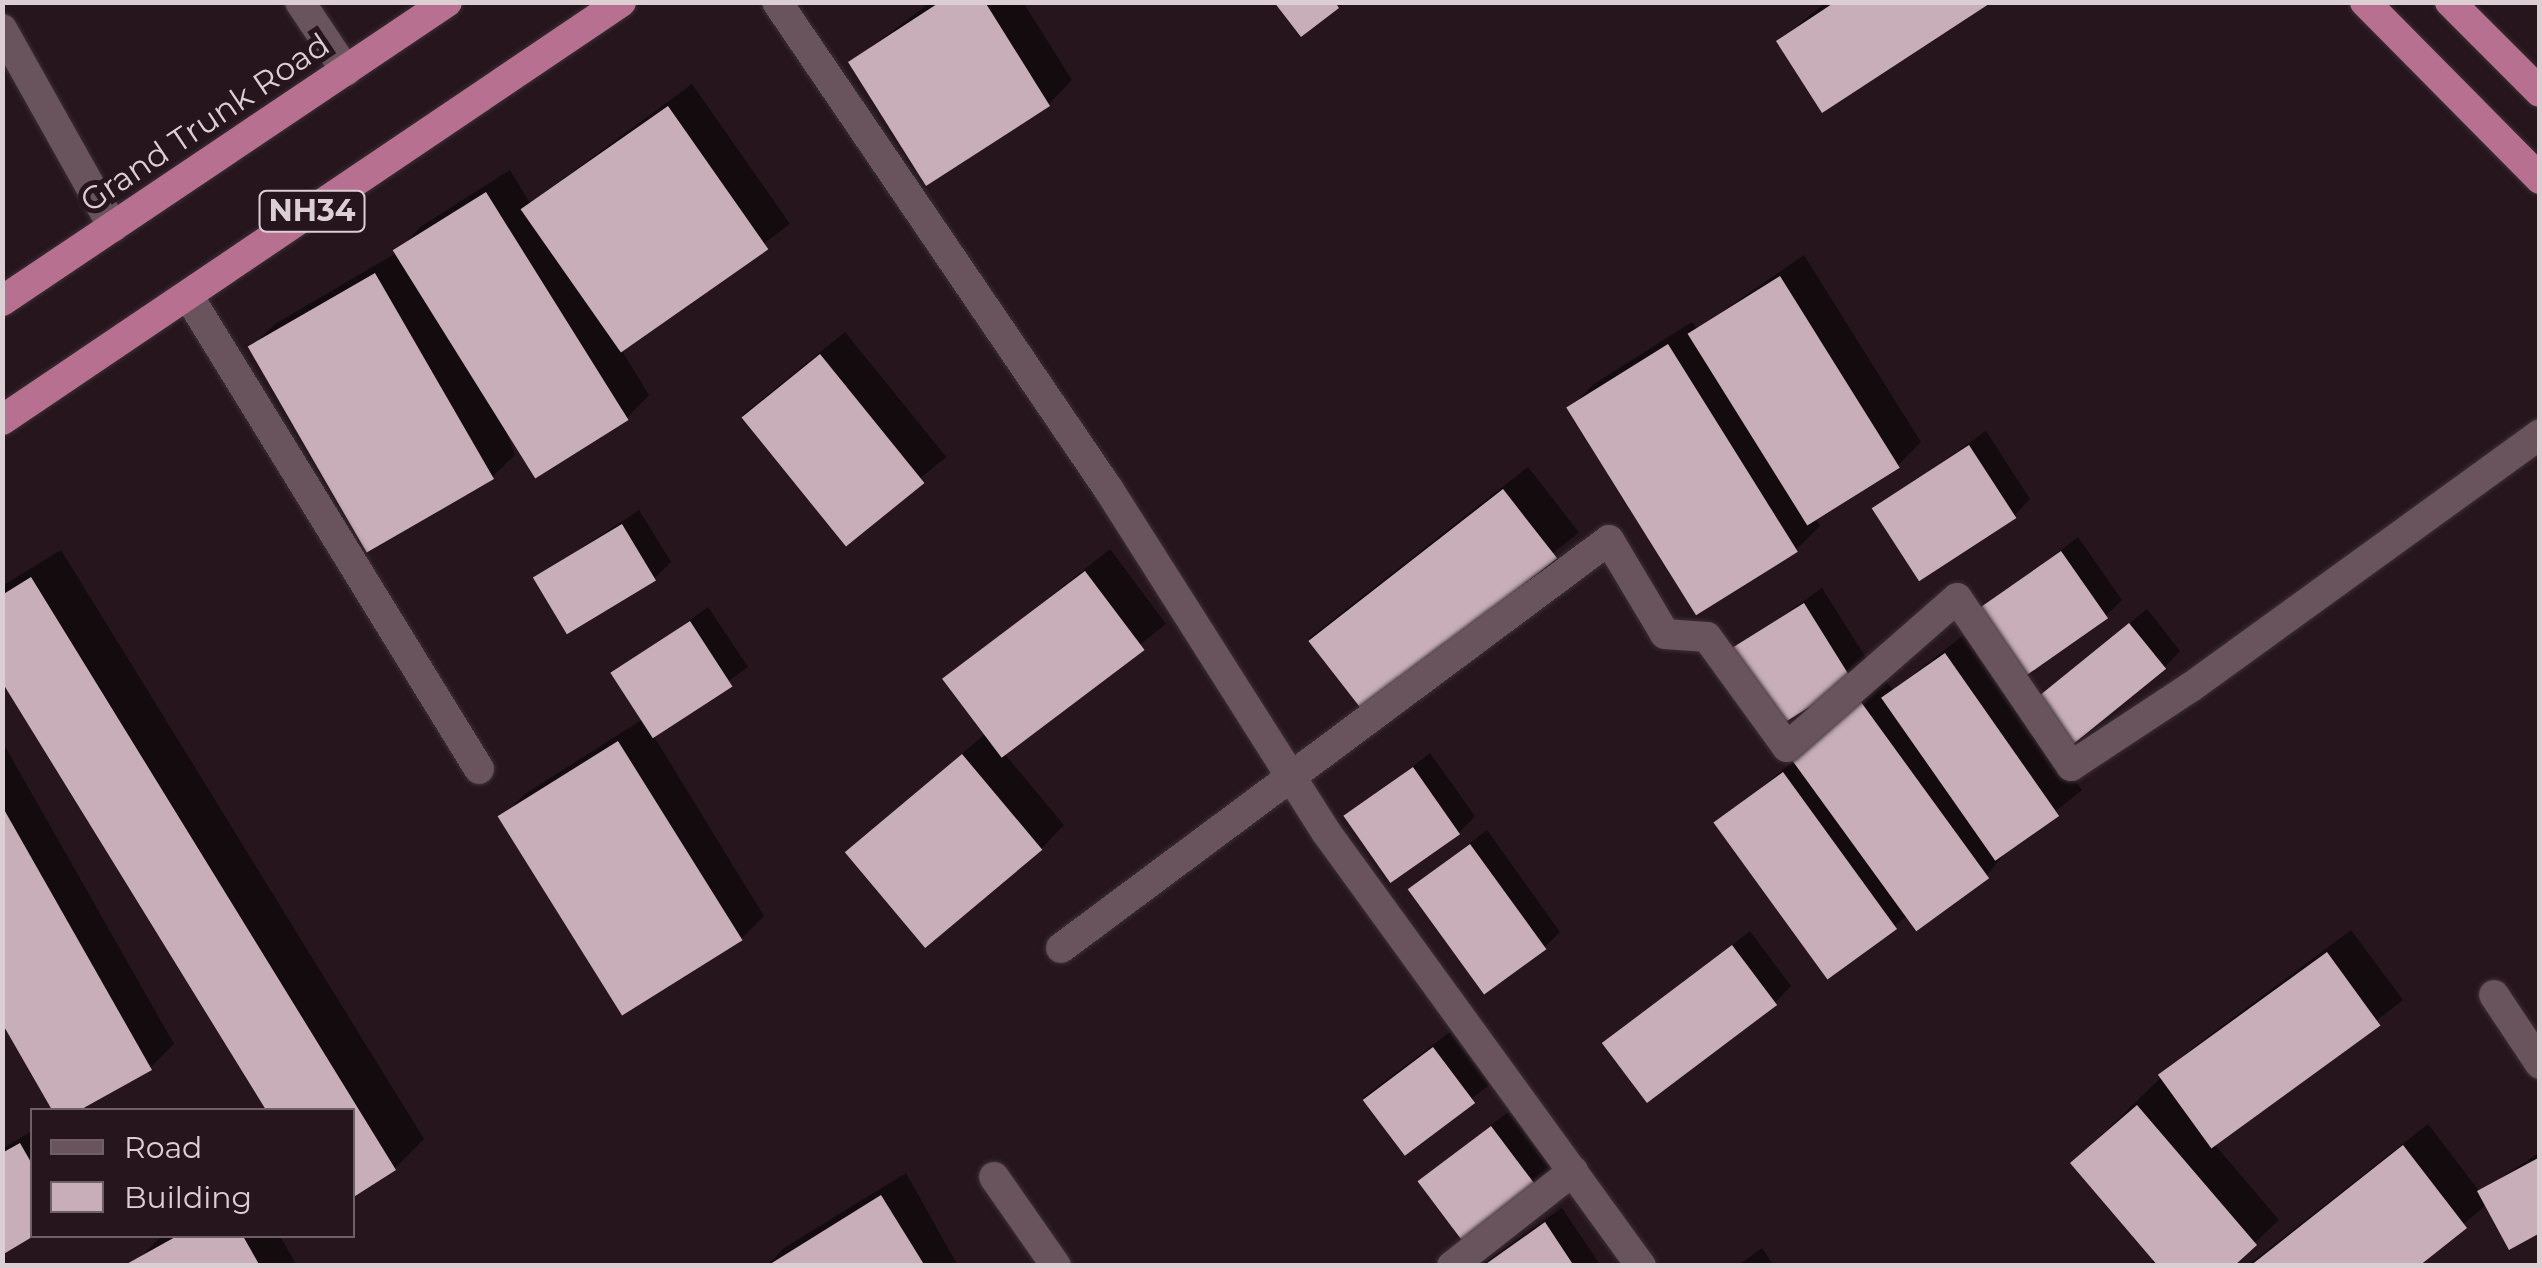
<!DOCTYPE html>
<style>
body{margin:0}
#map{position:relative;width:2542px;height:1268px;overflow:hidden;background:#26151d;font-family:Montserrat,sans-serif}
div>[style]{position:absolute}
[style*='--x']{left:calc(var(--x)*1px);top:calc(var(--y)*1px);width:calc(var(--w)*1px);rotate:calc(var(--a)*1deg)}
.shadow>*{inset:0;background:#0007;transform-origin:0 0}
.building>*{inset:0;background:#c7aeb8;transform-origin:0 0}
.roads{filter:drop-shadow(0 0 2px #3b2f34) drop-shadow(0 0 2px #3b2f34)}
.minor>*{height:30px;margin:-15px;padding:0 15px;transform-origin:15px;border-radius:15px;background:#69535c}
.highway>*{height:30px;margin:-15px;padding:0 15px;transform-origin:15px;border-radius:15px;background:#b87091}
span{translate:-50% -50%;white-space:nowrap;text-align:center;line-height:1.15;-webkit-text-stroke:10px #26151d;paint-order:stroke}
.shield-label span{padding:2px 8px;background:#26151d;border:2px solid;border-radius:8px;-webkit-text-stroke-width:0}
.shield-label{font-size:30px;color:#dccfd4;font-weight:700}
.street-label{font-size:32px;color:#dccfd4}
.frame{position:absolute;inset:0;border:5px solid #dccfd4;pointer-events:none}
.legend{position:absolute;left:30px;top:1108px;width:325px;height:130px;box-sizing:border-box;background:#26151d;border:2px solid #6f5f66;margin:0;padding:12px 18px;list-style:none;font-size:30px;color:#dccfd4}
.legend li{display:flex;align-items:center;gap:20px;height:50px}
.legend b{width:50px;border:2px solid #6f5f66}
</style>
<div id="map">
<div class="shadow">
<i style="clip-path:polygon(931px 2px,1023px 2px,1072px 80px,1049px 104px,851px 62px)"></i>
<i style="clip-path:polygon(1826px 2px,1988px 2px,1779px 41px)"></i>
<i style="clip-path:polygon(692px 84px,790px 224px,621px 349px,649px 395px,626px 419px,505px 428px,515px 455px,491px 478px,251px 347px,275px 324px,398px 252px,420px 227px,510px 170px,530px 203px)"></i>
<i style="clip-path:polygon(1804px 255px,1921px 442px,1897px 466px,1815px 518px,1820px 526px,1796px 550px,1570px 408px,1594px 384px,1692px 322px,1697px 329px)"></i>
<i style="left:845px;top:332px;width:161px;height:132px;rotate:51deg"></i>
<i style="clip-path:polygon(1986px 431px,2030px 499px,2014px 516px,1875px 509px)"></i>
<i style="left:1528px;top:467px;width:83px;height:278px;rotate:52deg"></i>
<i style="clip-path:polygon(639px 510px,671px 562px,654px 579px,536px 578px)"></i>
<i style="clip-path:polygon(2078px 537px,2122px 600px,2106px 616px,1977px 614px)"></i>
<i style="clip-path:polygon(1110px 549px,1166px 624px,1003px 752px,1064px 825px,1041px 849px,849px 852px,986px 733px,946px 679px)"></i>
<i style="clip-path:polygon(61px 550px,424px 1139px,394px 1169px,352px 1110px,269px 1110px,2px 677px,2px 586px)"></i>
<i style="clip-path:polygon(1822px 588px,1868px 661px,1851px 678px,1736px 649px)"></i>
<i style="clip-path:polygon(708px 607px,748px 667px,653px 735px,764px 916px,741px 939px,501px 817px,525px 794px,643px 719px,614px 674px)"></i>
<i style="clip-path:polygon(2147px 609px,2180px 651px,2164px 668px,2056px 684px)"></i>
<i style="clip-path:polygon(1969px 631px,2082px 790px,2007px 850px,1986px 877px,1907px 916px,1828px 977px,1717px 824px,1795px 760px,1815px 732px,1886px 681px,1893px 690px)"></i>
<i style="clip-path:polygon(2px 741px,174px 1044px,150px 1068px,75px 1110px,55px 1110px,2px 1018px)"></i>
<i style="clip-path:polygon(1430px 753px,1475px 816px,1459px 833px,1347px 818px)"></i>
<i style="clip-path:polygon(1487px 830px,1560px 932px,1544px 948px,1410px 889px)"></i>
<i style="clip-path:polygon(2351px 930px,2403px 1000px,2215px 1145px,2279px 1220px,2230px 1266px,2147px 1266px,2155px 1259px,2073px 1163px,2186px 1053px)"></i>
<i style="clip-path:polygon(1750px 931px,1791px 986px,1775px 1003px,1606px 1044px)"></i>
<i style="left:1450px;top:1032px;width:66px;height:108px;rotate:53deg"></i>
<i style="left:1508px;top:1112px;width:75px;height:111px;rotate:52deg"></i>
<i style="clip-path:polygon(2428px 1124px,2480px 1192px,2540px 1152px,2540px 1230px,2487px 1204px,2415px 1266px,2247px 1266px)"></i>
<i style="clip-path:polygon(32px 1131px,32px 1234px,2px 1252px,2px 1149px)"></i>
<i style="clip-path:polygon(906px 1173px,958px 1266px,767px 1266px,784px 1248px)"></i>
<i style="clip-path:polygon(1562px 1208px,1601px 1266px,1480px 1266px)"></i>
<i style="clip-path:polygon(162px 1236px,280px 1236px,297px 1266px,131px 1266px)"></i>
<i style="clip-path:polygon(1762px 1248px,1774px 1266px,1737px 1266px)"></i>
</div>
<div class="building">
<i style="clip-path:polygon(940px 2px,985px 2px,1050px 106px,926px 186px,848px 62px)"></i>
<i style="clip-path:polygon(1274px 2px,1335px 2px,1339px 8px,1301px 37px)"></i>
<i style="clip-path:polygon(1835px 2px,1992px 2px,1822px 113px,1776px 41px)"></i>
<i style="left:668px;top:106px;width:175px;height:180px;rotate:55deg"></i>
<i style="left:486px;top:192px;width:269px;height:110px;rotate:58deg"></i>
<i style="left:375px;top:273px;width:238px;height:147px;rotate:60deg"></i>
<i style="left:1780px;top:276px;width:226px;height:109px;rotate:58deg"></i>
<i style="left:1668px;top:344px;width:245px;height:120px;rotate:58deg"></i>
<i style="left:820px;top:354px;width:166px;height:101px;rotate:51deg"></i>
<i style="left:1969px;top:445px;width:87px;height:116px;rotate:57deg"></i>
<i style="left:1503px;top:489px;width:88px;height:247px;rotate:52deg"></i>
<i style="left:622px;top:524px;width:66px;height:104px;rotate:59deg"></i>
<i style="left:2061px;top:551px;width:82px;height:107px;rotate:55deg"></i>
<i style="left:1085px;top:571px;width:99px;height:179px;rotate:53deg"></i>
<i style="clip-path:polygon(31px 577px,396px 1170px,352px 1198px,352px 1110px,266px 1110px,2px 682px,2px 595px)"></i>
<i style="left:1804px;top:603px;width:91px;height:85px;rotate:58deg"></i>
<i style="left:690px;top:621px;width:78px;height:95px;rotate:57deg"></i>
<i style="left:2129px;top:623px;width:59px;height:121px;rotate:51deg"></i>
<i style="left:1945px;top:653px;width:199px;height:78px;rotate:55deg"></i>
<i style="left:1861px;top:702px;width:218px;height:90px;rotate:54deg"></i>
<i style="left:618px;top:741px;width:235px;height:142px;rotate:58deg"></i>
<i style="left:962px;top:754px;width:125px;height:153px;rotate:50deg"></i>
<i style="left:1413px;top:767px;width:82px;height:85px;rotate:55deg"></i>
<i style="left:1783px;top:772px;width:194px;height:86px;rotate:54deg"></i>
<i style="clip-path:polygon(2px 806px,152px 1070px,80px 1110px,52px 1110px,2px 1023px)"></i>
<i style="left:1470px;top:844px;width:130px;height:77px;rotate:54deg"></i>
<i style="left:1732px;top:945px;width:75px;height:163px;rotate:53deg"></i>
<i style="left:2327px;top:952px;width:91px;height:209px;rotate:54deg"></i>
<i style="left:1433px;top:1047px;width:70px;height:88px;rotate:53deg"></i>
<i style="clip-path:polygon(2137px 1105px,2257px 1245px,2234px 1266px,2158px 1266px,2070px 1163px)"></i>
<i style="left:1491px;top:1126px;width:79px;height:92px;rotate:53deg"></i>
<i style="clip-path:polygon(20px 1143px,32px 1164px,32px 1237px,2px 1255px,2px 1153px)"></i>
<i style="clip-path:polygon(2403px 1145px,2467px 1228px,2419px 1266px,2250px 1266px)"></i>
<i style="clip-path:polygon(2540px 1157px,2540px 1233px,2509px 1250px,2477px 1191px)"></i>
<i style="clip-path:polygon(881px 1195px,925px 1266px,767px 1266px)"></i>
<i style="clip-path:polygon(1545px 1222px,1574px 1266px,1483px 1266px)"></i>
<i style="clip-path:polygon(177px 1236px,243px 1236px,260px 1266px,123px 1266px)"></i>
</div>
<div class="roads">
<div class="minor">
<i style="--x:300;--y:2;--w:83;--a:56.3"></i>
<i style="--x:777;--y:2;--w:590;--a:55.77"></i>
<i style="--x:1109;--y:490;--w:405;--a:57.6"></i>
<i style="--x:1326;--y:832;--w:536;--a:54.03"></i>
<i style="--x:2;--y:29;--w:227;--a:60.7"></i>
<i style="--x:189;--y:297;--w:554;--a:58.43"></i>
<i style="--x:1061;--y:948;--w:683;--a:-36.67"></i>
<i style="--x:1609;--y:540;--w:109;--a:59.2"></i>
<i style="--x:1665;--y:634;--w:42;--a:4.1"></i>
<i style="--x:1707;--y:637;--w:136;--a:54"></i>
<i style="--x:1787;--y:747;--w:226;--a:-41.2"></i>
<i style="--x:1957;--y:598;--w:203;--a:55.8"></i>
<i style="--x:2071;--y:766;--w:144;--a:-33.4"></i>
<i style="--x:2191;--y:687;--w:431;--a:-35.9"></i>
<i style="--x:2494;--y:995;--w:83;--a:56.3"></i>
<i style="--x:994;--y:1177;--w:108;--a:55.1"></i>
<i style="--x:1452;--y:1266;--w:154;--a:-38.1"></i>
</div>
<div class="highway">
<i style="--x:2365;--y:2;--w:249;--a:45.3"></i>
<i style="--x:2450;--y:2;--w:127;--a:45"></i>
<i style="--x:2;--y:301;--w:536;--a:-33.9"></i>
<i style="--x:2;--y:420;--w:747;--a:-34.03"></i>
</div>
</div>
<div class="shield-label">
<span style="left:312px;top:211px">NH34</span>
</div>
<div class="street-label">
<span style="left:205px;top:123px;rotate:-34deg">Grand Trunk Road</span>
</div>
<div class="frame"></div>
<ul class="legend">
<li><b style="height:12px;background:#69535c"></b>Road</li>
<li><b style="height:28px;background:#c7aeb8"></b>Building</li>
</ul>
</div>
